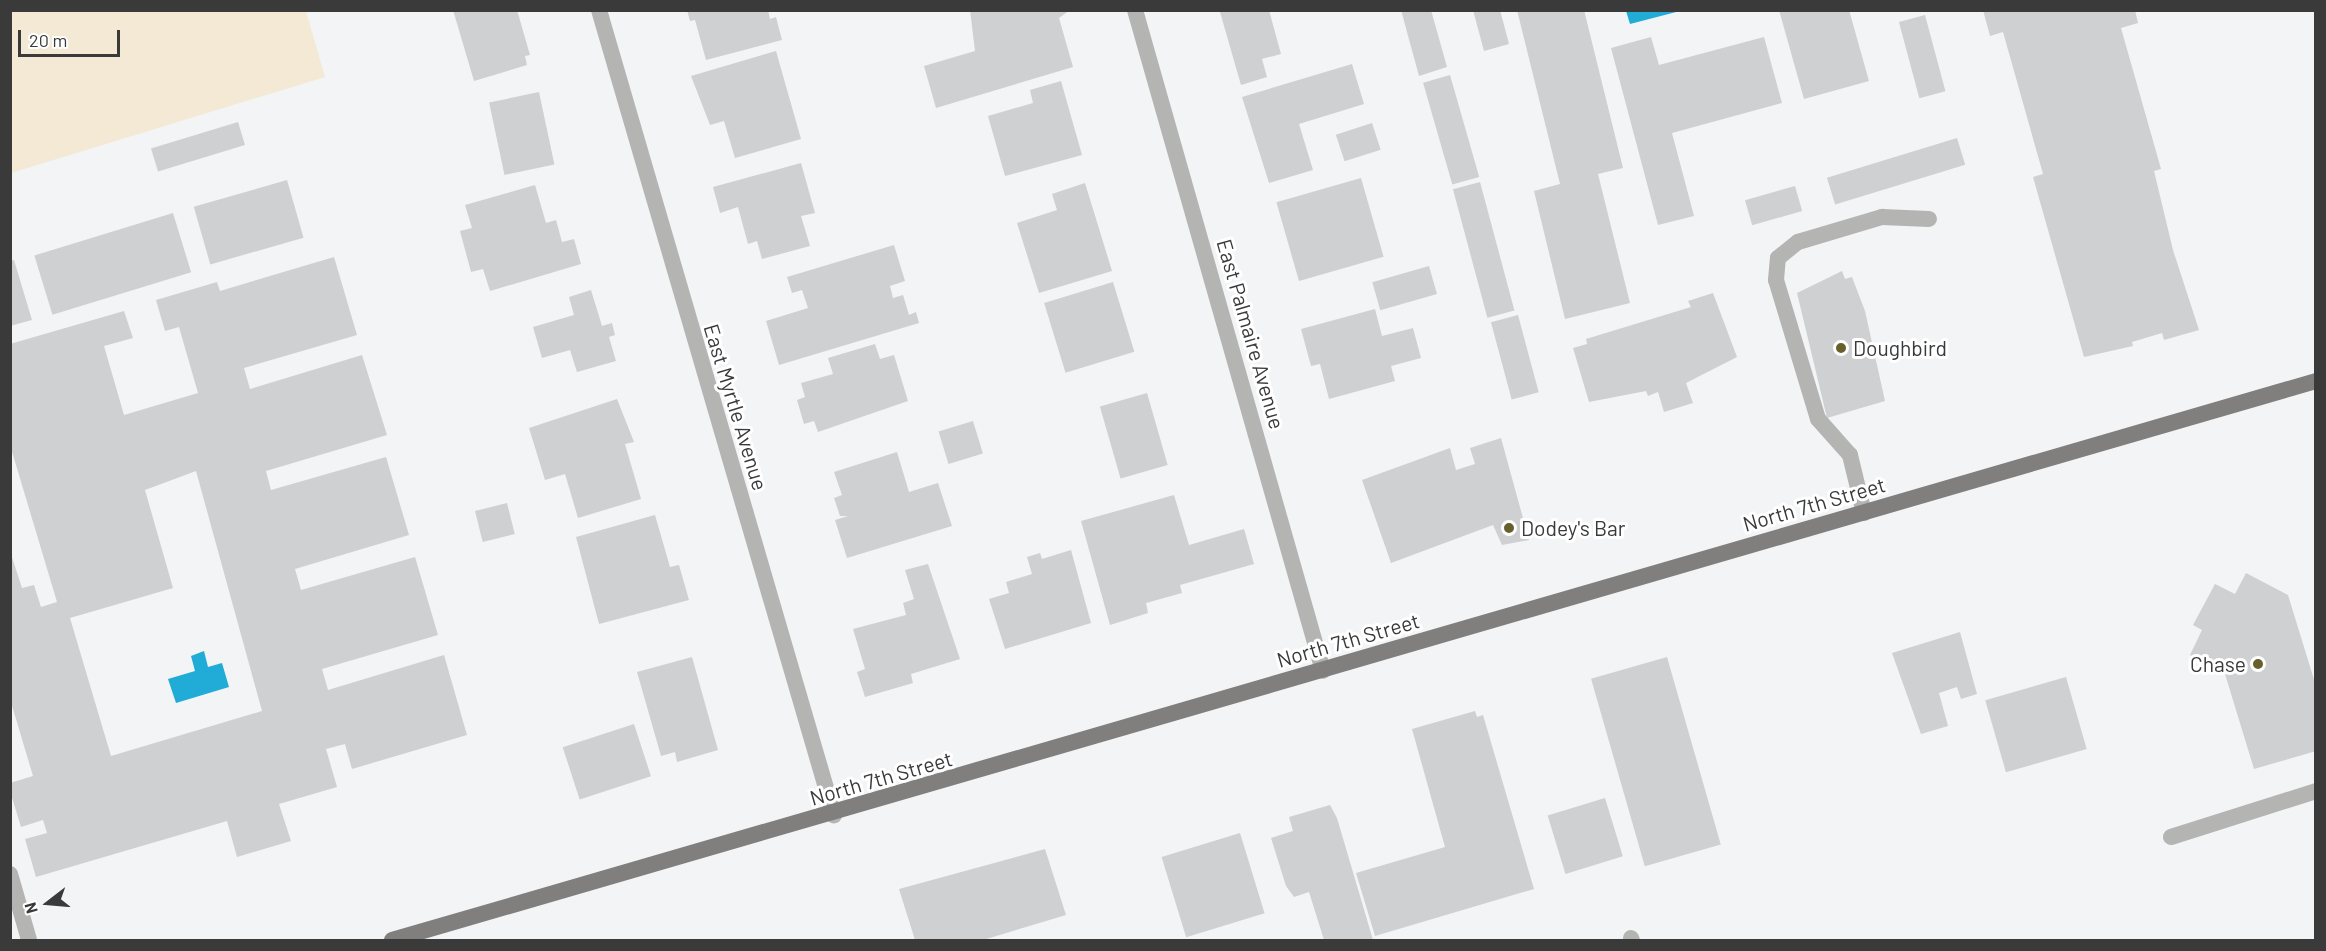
<!DOCTYPE html>
<style>
body{margin:0}
#map{position:relative;width:2326px;height:951px;overflow:hidden;background:#f2f4f5;font-family:Barlow,sans-serif}
div>[style]{position:absolute}
[style*='--x']{left:calc(var(--x)*1px);top:calc(var(--y)*1px);width:calc(var(--w)*1px);rotate:calc(var(--a)*1deg)}
.education>*{inset:0;background:#f3e9d4}
.water>*{inset:0;background:#20acd6}
.building>*{inset:0;background:#cfd0d1;transform-origin:0 0}
.service>*{height:16px;margin:-8px;padding:0 8px;transform-origin:8px;border-radius:8px;background:#b4b4b3}
.minor>*{height:16px;margin:-8px;padding:0 8px;transform-origin:8px;border-radius:8px;background:#b4b4b3}
.primary>*{height:16px;margin:-8px;padding:0 8px;transform-origin:8px;border-radius:8px;background:#807f7e}
.dots>*{width:16px;height:16px;translate:-50% -50%;box-sizing:border-box;border:3px solid #fff;border-radius:50%}
span{translate:-50% -50%;white-space:nowrap;text-align:center;line-height:1.15;-webkit-text-stroke:6px #fff;paint-order:stroke}
.street-label{font-size:21px;color:#3a3a3b}
.poi-label{font-size:21px;color:#3a3a3b}
.left{translate:0 -50%;text-align:left}
.right{translate:-100% -50%;text-align:right}
.frame{position:absolute;inset:0;border:12px solid #3a3a3b;pointer-events:none}
.north{position:absolute;left:18px;top:873px;width:60px;height:60px;-webkit-text-stroke:4px #fff;paint-order:stroke;rotate:254deg;font-size:16px;font-weight:700;line-height:24px;text-align:center;color:#3a3a3b}
.north::after{content:'';display:block;margin:auto;width:21px;height:27px;background:#3a3a3b;clip-path:polygon(50% 0,100% 100%,50% 72%,0 100%)}
.scale{position:absolute;left:18px;top:30px;width:102px;height:27px;box-sizing:border-box;border:3px solid #3a3a3b;border-top:0;padding-left:8px;font-size:18px;line-height:21px;white-space:nowrap;color:#3a3a3b;-webkit-text-stroke:4px #fff;paint-order:stroke}
</style>
<div id="map">
<div class="education">
<i style="clip-path:polygon(11px 10px,306px 11px,325px 77px,11px 173px)"></i>
</div>
<div class="water">
<i style="clip-path:polygon(1626px 11px,1626px 10px,1680px 11px,1630px 24px)"></i>
<i style="clip-path:polygon(204px 651px,208px 667px,222px 663px,229px 687px,176px 703px,168px 679px,195px 671px,191px 656px)"></i>
</div>
<div class="building">
<i style="clip-path:polygon(453px 10px,517px 10px,530px 55px,525px 56px,527px 65px,474px 81px)"></i>
<i style="clip-path:polygon(687px 10px,768px 10px,770px 19px,776px 17px,782px 40px,706px 60px,695px 20px,690px 21px)"></i>
<i style="clip-path:polygon(970px 10px,1070px 10px,1059px 18px,1073px 67px,936px 108px,924px 66px,975px 51px)"></i>
<i style="clip-path:polygon(1226px 10px,1269px 10px,1281px 54px,1262px 59px,1267px 77px,1241px 85px,1220px 12px)"></i>
<i style="clip-path:polygon(1401px 10px,1431px 10px,1447px 67px,1419px 76px)"></i>
<i style="clip-path:polygon(1473px 10px,1500px 10px,1509px 44px,1484px 51px)"></i>
<i style="clip-path:polygon(1517px 10px,1584px 10px,1623px 168px,1598px 174px,1630px 303px,1565px 319px,1534px 191px,1560px 184px)"></i>
<i style="clip-path:polygon(1779px 10px,1849px 10px,1869px 81px,1804px 99px)"></i>
<i style="clip-path:polygon(1983px 10px,2135px 10px,2138px 23px,2121px 28px,2161px 169px,2154px 171px,2173px 250px,2199px 330px,2164px 340px,2162px 333px,2132px 342px,2133px 346px,2084px 357px,2033px 177px,2043px 174px,2003px 32px,1990px 36px)"></i>
<i style="left:1925px;top:15px;width:79px;height:27px;rotate:75deg"></i>
<i style="clip-path:polygon(1651px 37px,1659px 65px,1764px 37px,1782px 103px,1672px 133px,1694px 216px,1658px 225px,1611px 48px)"></i>
<i style="clip-path:polygon(776px 51px,801px 139px,735px 158px,724px 121px,710px 125px,691px 76px)"></i>
<i style="clip-path:polygon(1352px 64px,1364px 104px,1299px 124px,1313px 170px,1269px 183px,1242px 97px)"></i>
<i style="left:1450px;top:75px;width:106px;height:28px;rotate:74deg"></i>
<i style="clip-path:polygon(1061px 81px,1082px 155px,1005px 176px,988px 116px,1033px 103px,1030px 90px)"></i>
<i style="left:539px;top:92px;width:74px;height:51px;rotate:78deg"></i>
<i style="left:238px;top:122px;width:24px;height:91px;rotate:73deg"></i>
<i style="left:1372px;top:123px;width:28px;height:38px;rotate:72deg"></i>
<i style="left:1957px;top:138px;width:28px;height:136px;rotate:73deg"></i>
<i style="clip-path:polygon(801px 163px,815px 213px,801px 216px,810px 246px,762px 259px,757px 241px,748px 244px,738px 207px,720px 213px,713px 187px)"></i>
<i style="left:1361px;top:178px;width:82px;height:88px;rotate:74deg"></i>
<i style="left:287px;top:180px;width:60px;height:97px;rotate:74deg"></i>
<i style="left:1480px;top:182px;width:133px;height:28px;rotate:75deg"></i>
<i style="clip-path:polygon(1085px 183px,1112px 271px,1039px 293px,1017px 223px,1057px 210px,1052px 194px)"></i>
<i style="clip-path:polygon(535px 185px,546px 223px,556px 220px,562px 242px,574px 239px,581px 264px,490px 291px,483px 269px,471px 272px,460px 231px,472px 228px,465px 205px)"></i>
<i style="left:1795px;top:186px;width:26px;height:52px;rotate:74deg"></i>
<i style="left:173px;top:213px;width:62px;height:145px;rotate:73deg"></i>
<i style="clip-path:polygon(894px 245px,905px 281px,890px 286px,893px 298px,903px 295px,909px 315px,916px 312px,919px 323px,779px 365px,766px 321px,808px 308px,802px 290px,792px 293px,787px 277px)"></i>
<i style="clip-path:polygon(evenodd,334px 257px,357px 335px,244px 368px,250px 389px,362px 355px,387px 435px,266px 471px,271px 490px,386px 457px,409px 535px,295px 569px,301px 590px,415px 557px,438px 635px,322px 669px,328px 690px,444px 655px,467px 735px,352px 769px,345px 744px,326px 749px,337px 787px,279px 804px,291px 841px,237px 857px,227px 821px,36px 877px,25px 839px,47px 833px,43px 820px,21px 827px,10px 791px,10px 783px,33px 776px,10px 699px,10px 551px,22px 588px,34px 585px,41px 607px,57px 602px,10px 445px,10px 344px,124px 311px,133px 338px,104px 346px,124px 415px,198px 393px,179px 327px,165px 331px,156px 300px,217px 282px,220px 291px,334px 257px,196px 471px,262px 711px,111px 756px,70px 618px,173px 588px,145px 490px,196px 471px)"></i>
<i style="clip-path:polygon(14px 260px,32px 320px,10px 326px,10px 261px)"></i>
<i style="left:1429px;top:266px;width:29px;height:59px;rotate:74deg"></i>
<i style="clip-path:polygon(1842px 271px,1845px 279px,1852px 277px,1865px 311px,1885px 401px,1827px 418px,1797px 293px)"></i>
<i style="left:1113px;top:282px;width:73px;height:72px;rotate:73deg"></i>
<i style="clip-path:polygon(591px 290px,602px 326px,612px 323px,615px 335px,609px 337px,616px 361px,577px 372px,570px 350px,542px 358px,533px 327px,574px 315px,569px 297px)"></i>
<i style="clip-path:polygon(1713px 293px,1737px 357px,1686px 383px,1693px 403px,1664px 412px,1658px 392px,1648px 396px,1646px 391px,1589px 402px,1573px 348px,1587px 344px,1586px 339px,1691px 307px,1688px 301px)"></i>
<i style="clip-path:polygon(1375px 309px,1382px 336px,1413px 328px,1421px 358px,1391px 366px,1395px 381px,1329px 399px,1320px 364px,1311px 366px,1301px 329px)"></i>
<i style="left:1518px;top:315px;width:80px;height:28px;rotate:75deg"></i>
<i style="clip-path:polygon(875px 344px,880px 359px,894px 355px,908px 401px,818px 432px,814px 421px,804px 424px,797px 400px,805px 397px,801px 383px,833px 374px,828px 358px)"></i>
<i style="left:1147px;top:393px;width:75px;height:49px;rotate:74deg"></i>
<i style="clip-path:polygon(617px 399px,634px 442px,625px 444px,641px 499px,578px 518px,565px 474px,545px 480px,529px 428px)"></i>
<i style="left:973px;top:421px;width:34px;height:36px;rotate:73deg"></i>
<i style="clip-path:polygon(1501px 438px,1529px 540px,1502px 545px,1493px 525px,1391px 563px,1362px 480px,1450px 448px,1456px 470px,1475px 464px,1470px 448px)"></i>
<i style="clip-path:polygon(897px 452px,909px 492px,938px 483px,952px 526px,847px 558px,835px 520px,848px 516px,840px 516px,834px 498px,842px 495px,834px 472px)"></i>
<i style="clip-path:polygon(1174px 495px,1189px 545px,1244px 529px,1254px 564px,1180px 585px,1182px 593px,1146px 603px,1148px 613px,1110px 625px,1081px 521px)"></i>
<i style="left:507px;top:503px;width:32px;height:33px;rotate:76deg"></i>
<i style="clip-path:polygon(655px 515px,670px 567px,679px 565px,689px 600px,599px 624px,576px 537px)"></i>
<i style="clip-path:polygon(1071px 550px,1091px 623px,1005px 649px,989px 599px,1009px 593px,1006px 582px,1032px 574px,1027px 557px,1040px 553px,1042px 559px)"></i>
<i style="clip-path:polygon(928px 564px,960px 659px,911px 674px,913px 683px,865px 697px,857px 672px,865px 669px,853px 629px,906px 615px,903px 603px,914px 599px,905px 570px)"></i>
<i style="clip-path:polygon(2246px 573px,2288px 595px,2316px 686px,2316px 751px,2254px 769px,2225px 674px,2190px 655px,2202px 630px,2193px 625px,2215px 584px,2235px 594px)"></i>
<i style="clip-path:polygon(1960px 632px,1977px 694px,1961px 699px,1957px 687px,1939px 693px,1948px 726px,1921px 734px,1892px 653px)"></i>
<i style="clip-path:polygon(692px 657px,718px 750px,677px 762px,675px 752px,661px 756px,637px 672px)"></i>
<i style="left:1667px;top:657px;width:195px;height:79px;rotate:74deg"></i>
<i style="left:2066px;top:677px;width:75px;height:84px;rotate:74deg"></i>
<i style="clip-path:polygon(1475px 711px,1477px 717px,1483px 715px,1534px 889px,1375px 936px,1356px 873px,1445px 847px,1412px 729px)"></i>
<i style="left:634px;top:724px;width:55px;height:75px;rotate:72deg"></i>
<i style="left:1605px;top:798px;width:61px;height:60px;rotate:73deg"></i>
<i style="clip-path:polygon(1330px 805px,1337px 818px,1373px 940px,1324px 940px,1309px 892px,1294px 897px,1286px 886px,1271px 838px,1293px 831px,1289px 817px)"></i>
<i style="left:1240px;top:833px;width:84px;height:82px;rotate:73deg"></i>
<i style="clip-path:polygon(1045px 849px,1066px 915px,983px 940px,915px 940px,899px 889px)"></i>
</div>
<div class="service">
<i style="--x:1864;--y:513;--w:60;--a:-103.6"></i>
<i style="--x:1850;--y:455;--w:48;--a:-131.6"></i>
<i style="--x:1818;--y:419;--w:145;--a:-106.8"></i>
<i style="--x:1776;--y:280;--w:22;--a:-85"></i>
<i style="--x:1778;--y:258;--w:26;--a:-39"></i>
<i style="--x:1798;--y:242;--w:88;--a:-16.6"></i>
<i style="--x:1882;--y:217;--w:47;--a:2.4"></i>
<i style="--x:2171;--y:837;--w:152;--a:-17.6"></i>
<i style="--x:10;--y:874;--w:69;--a:73.9"></i>
</div>
<div class="minor">
<i style="--x:599;--y:10;--w:839;--a:73.73"></i>
<i style="--x:1135;--y:10;--w:687;--a:74.12"></i>
<i style="--x:1631;--y:938;--w:2;--a:63"></i>
</div>
<div class="primary">
<i style="--x:392;--y:940;--w:2004;--a:-16.2"></i>
</div>
<div class="dots">
<i style="left:1841px;top:348px;background:#67602c"></i>
<i style="left:1509px;top:528px;background:#67602c"></i>
<i style="left:2258px;top:664px;background:#67602c"></i>
</div>
<div class="street-label">
<span style="left:1251px;top:334px;rotate:74deg">East Palmaire Avenue</span>
<span style="left:736px;top:407px;rotate:73deg">East Myrtle Avenue</span>
<span style="left:1814px;top:504px;rotate:-16deg">North 7th Street</span>
<span style="left:1348px;top:640px;rotate:-16deg">North 7th Street</span>
<span style="left:881px;top:778px;rotate:-16deg">North 7th Street</span>
</div>
<div class="poi-label">
<span class="left" style="left:1853px;top:348px">Doughbird</span>
<span class="left" style="left:1521px;top:528px">Dodey's Bar</span>
<span class="right" style="left:2246px;top:664px">Chase</span>
</div>
<div class="frame"></div>
<div class="north">N</div>
<div class="scale">20 m</div>
</div>
